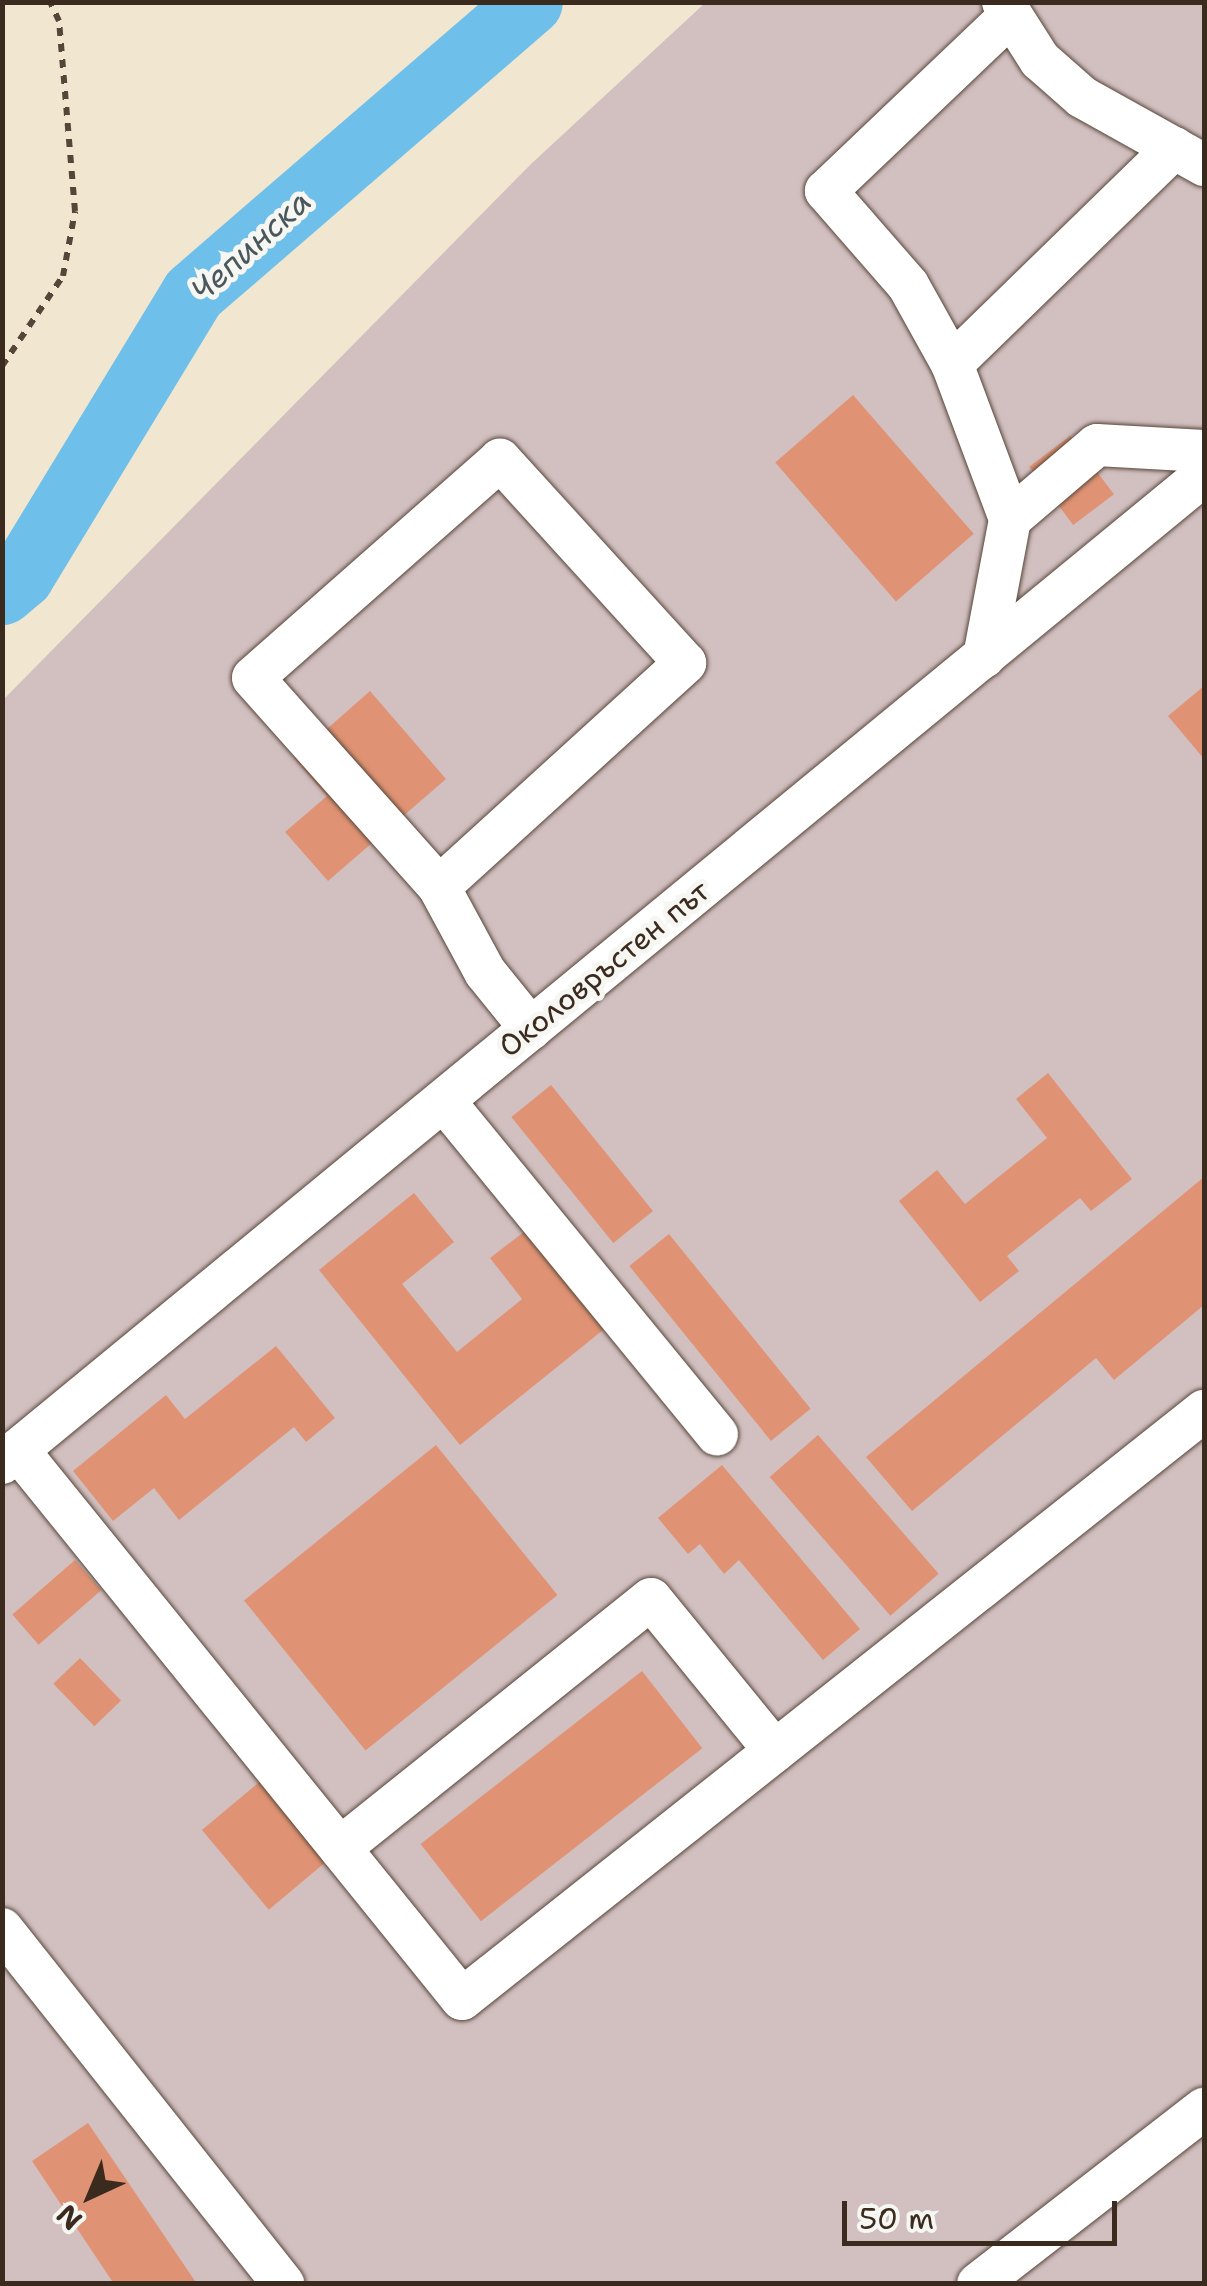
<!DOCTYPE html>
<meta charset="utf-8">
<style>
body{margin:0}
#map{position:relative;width:1207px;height:2286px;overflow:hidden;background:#f1e6cf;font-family:"Shantell Sans",sans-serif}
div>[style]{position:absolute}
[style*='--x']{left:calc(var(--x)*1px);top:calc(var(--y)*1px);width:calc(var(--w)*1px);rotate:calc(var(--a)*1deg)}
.industrial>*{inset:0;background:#d2bfc0}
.river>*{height:65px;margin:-32.5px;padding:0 32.5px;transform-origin:32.5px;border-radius:32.5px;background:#6ebfe9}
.building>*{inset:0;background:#e09374;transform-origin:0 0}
.path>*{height:6px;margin-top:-3px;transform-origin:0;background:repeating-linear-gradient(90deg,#564639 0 8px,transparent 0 16px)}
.roads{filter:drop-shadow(0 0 2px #564639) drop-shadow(0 0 2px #564639)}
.minor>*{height:42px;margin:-21px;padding:0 21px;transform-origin:21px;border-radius:21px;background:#fff}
span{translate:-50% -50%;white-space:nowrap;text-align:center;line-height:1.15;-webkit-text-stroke:10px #f6f6f2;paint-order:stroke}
.street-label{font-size:30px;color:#3b2a1e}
.water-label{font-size:32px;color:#4a575b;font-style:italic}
.frame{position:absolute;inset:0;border:5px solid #3b2a1e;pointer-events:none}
.north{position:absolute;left:40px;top:2146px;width:100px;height:100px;-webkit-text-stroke:8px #f6f6f2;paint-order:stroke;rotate:224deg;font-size:28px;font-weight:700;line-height:40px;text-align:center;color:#3b2a1e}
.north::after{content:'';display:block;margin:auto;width:35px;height:45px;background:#3b2a1e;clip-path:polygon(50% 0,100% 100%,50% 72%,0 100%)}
.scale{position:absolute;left:842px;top:2201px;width:275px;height:45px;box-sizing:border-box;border:5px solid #3b2a1e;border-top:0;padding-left:12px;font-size:30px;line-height:35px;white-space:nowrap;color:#3b2a1e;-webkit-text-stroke:8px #f6f6f2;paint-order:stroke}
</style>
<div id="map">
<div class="industrial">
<i style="clip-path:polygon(705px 3px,1204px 3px,1204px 2283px,3px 2284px,3px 700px,531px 164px)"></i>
</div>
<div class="river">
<i style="--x:2;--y:592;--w:25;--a:-40"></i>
<i style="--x:21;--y:576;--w:331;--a:-58.7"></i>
<i style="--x:193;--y:293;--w:445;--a:-40.8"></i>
</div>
<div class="building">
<i style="left:853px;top:395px;width:184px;height:103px;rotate:49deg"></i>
<i style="left:1070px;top:436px;width:73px;height:51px;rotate:53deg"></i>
<i style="clip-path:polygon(1204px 686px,1204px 759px,1168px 716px)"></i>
<i style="clip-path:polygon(370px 691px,446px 779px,328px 881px,285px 832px,327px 796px,294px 758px)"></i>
<i style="clip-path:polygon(1048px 1073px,1132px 1179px,1091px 1211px,1080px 1198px,1007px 1256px,1019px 1271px,980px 1302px,899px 1201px,937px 1170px,965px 1204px,1047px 1138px,1016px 1099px)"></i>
<i style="left:551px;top:1085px;width:162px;height:51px;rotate:51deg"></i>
<i style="clip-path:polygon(1204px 1177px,1204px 1305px,1114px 1380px,1096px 1358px,912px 1511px,866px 1457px)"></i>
<i style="clip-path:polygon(414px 1193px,454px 1242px,402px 1284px,457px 1352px,522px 1299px,490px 1258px,529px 1228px,608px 1326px,460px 1445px,319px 1270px)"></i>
<i style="left:669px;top:1234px;width:225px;height:51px;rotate:51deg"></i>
<i style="clip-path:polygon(276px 1346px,335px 1418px,306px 1442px,294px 1427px,179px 1520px,154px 1488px,113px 1521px,73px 1471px,166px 1395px,185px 1419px)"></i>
<i style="left:818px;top:1435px;width:184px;height:64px;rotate:49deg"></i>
<i style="left:436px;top:1445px;width:193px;height:247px;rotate:51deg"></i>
<i style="clip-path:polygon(722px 1465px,860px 1629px,823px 1660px,739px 1560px,724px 1574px,700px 1544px,688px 1554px,658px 1518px)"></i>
<i style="left:75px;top:1560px;width:40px;height:83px;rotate:49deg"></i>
<i style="left:80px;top:1658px;width:59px;height:37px;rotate:46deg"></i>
<i style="left:642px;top:1671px;width:98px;height:281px;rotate:52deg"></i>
<i style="left:264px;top:1778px;width:104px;height:81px;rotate:50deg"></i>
<i style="clip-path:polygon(88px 2123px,197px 2284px,114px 2284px,32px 2161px)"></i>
</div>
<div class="path">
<i style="--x:2;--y:366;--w:109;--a:-55.9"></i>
<i style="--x:63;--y:276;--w:66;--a:-79.5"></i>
<i style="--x:75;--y:211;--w:191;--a:-94.8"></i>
<i style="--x:59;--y:21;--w:21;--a:-115"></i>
</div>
<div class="roads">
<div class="minor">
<i style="--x:1003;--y:2;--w:69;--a:57.5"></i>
<i style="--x:1040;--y:60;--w:56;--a:41.4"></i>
<i style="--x:1082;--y:97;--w:140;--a:29.1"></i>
<i style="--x:952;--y:364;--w:310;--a:-44.2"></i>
<i style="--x:1010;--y:519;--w:165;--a:-110.5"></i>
<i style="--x:952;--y:364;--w:90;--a:-119.1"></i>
<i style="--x:908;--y:285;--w:125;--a:-131.1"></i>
<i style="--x:826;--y:191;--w:255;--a:-43.6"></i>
<i style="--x:984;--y:657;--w:140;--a:-79.3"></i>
<i style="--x:1010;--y:519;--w:114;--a:-40.4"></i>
<i style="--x:1097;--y:445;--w:107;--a:3.2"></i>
<i style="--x:439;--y:887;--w:333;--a:-42.3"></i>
<i style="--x:685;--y:663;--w:275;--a:-132.3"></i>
<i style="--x:500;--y:460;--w:329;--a:138.6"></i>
<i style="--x:253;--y:678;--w:280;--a:48.3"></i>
<i style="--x:439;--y:887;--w:97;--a:61.6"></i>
<i style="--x:485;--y:972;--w:73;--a:51.1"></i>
<i style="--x:444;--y:1101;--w:431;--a:50.7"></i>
<i style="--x:18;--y:1450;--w:706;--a:51.04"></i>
<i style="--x:462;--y:1999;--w:947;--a:-38.4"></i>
<i style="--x:2;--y:1463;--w:1556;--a:-39.42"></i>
<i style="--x:340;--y:1848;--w:398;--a:-38.7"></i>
<i style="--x:651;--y:1599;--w:196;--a:50.8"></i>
<i style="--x:2;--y:1929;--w:453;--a:51.6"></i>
<i style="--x:978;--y:2284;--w:286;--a:-37.8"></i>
</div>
</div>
<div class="street-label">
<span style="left:604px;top:969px;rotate:-39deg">Околовръстен път</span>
</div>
<div class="water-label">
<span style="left:251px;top:246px;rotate:-42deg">Чепинска</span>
</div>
<div class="frame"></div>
<div class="north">N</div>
<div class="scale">50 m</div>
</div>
